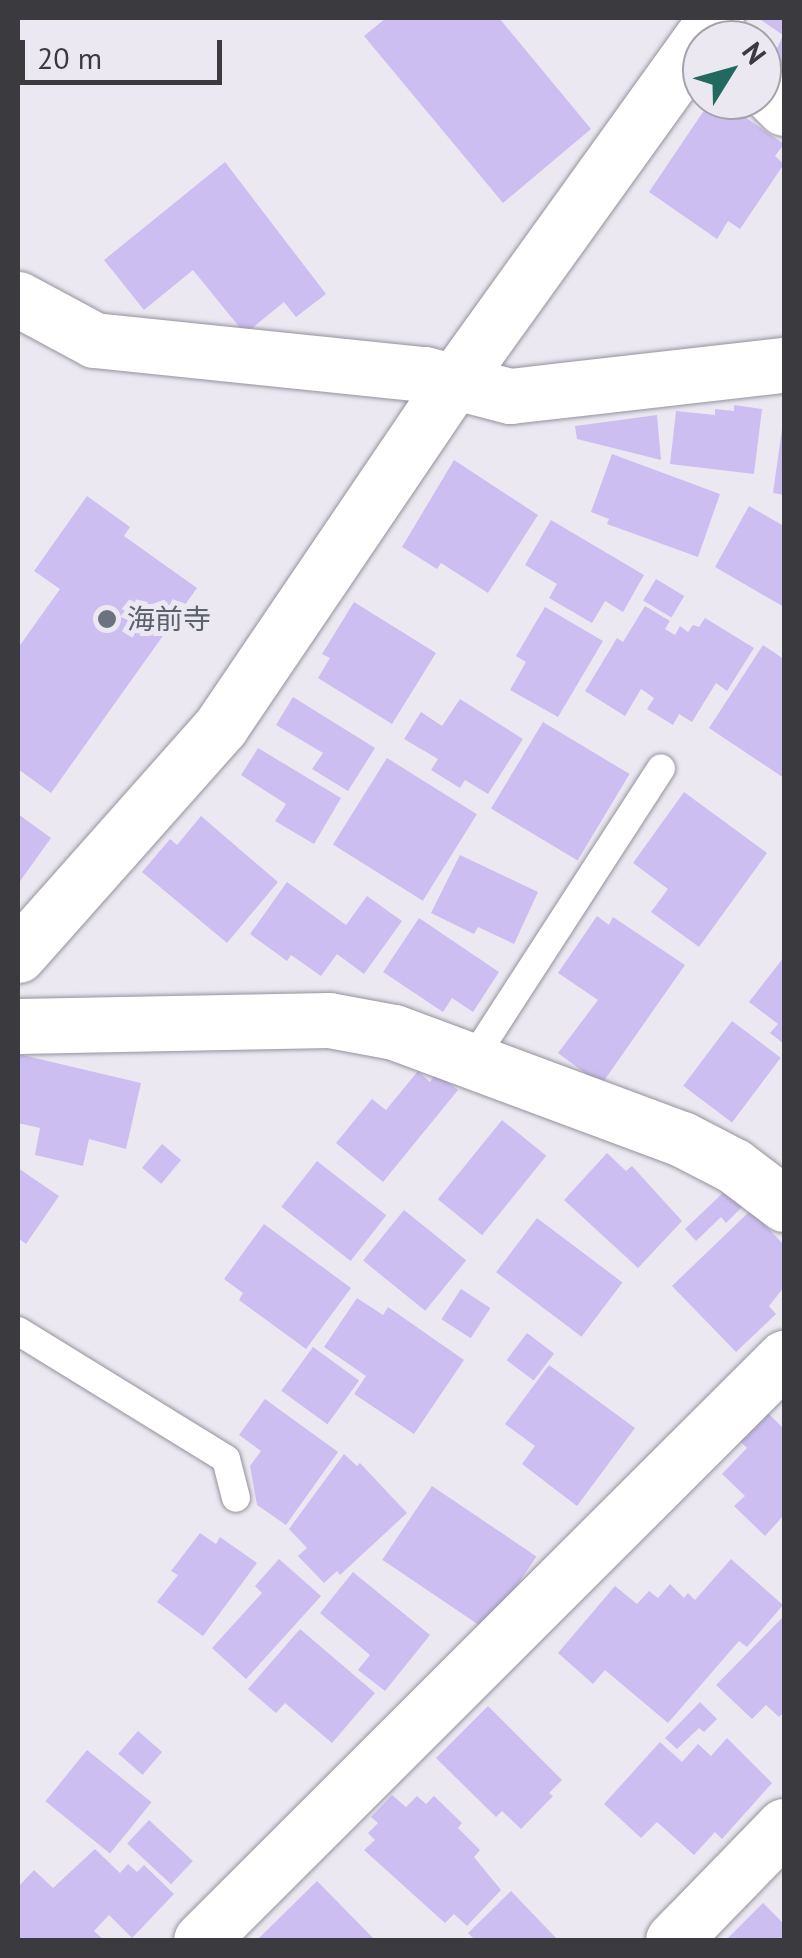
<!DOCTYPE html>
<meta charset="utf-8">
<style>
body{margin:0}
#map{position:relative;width:802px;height:1958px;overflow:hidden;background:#ebe8f2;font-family:"PT Sans","Noto Sans JP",sans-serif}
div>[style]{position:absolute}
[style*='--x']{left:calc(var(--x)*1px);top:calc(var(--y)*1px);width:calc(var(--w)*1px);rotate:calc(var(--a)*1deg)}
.building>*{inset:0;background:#cdbef2;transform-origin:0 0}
.roads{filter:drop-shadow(0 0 2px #94929b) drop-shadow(0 0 2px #94929b)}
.lane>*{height:28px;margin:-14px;padding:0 14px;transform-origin:14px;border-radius:14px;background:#fff}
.street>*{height:55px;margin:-27.5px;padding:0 27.5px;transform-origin:27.5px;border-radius:27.5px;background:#fff}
.secondary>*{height:55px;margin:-27.5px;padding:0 27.5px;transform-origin:27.5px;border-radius:27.5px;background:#fff}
.dots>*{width:28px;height:28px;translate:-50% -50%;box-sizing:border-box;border:5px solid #ebe8f2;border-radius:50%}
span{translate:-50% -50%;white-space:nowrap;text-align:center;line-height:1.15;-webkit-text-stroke:10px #ebe8f2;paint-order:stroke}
.worship-label{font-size:28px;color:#5b616d}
.left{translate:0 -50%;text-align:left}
.frame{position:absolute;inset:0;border:20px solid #3b3a3e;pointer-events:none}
.north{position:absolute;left:682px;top:20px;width:100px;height:100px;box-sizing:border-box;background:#ebe8f2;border:2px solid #a5a2aa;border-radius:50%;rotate:53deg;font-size:28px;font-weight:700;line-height:40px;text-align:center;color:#3b3a3e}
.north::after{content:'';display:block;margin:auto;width:35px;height:45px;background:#22695f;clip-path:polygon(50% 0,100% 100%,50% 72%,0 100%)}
.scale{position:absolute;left:20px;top:40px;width:202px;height:45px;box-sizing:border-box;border:5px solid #3b3a3e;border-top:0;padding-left:12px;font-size:30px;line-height:35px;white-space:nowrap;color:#3b3a3e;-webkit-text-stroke:8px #ebe8f2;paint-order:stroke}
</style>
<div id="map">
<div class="building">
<i style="clip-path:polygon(386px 18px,499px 18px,591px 129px,503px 203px,364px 36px)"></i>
<i style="clip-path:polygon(758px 18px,784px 18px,784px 71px,771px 62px,783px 35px)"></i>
<i style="clip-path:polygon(711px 100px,720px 100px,784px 144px,775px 156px,784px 164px,740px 229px,728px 221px,717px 239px,649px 192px)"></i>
<i style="clip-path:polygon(225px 162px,326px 294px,296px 317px,284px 302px,245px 334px,193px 270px,144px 310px,104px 260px)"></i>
<i style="clip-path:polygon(734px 405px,762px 409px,754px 474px,670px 464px,676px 411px,715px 415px,715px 409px,734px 411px)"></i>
<i style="clip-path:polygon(657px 415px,661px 460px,577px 439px,575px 426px)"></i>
<i style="clip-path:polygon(782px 429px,784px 429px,784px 495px,773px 493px)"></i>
<i style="clip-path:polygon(612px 454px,720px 494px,698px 557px,607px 524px,609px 519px,591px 512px)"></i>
<i style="clip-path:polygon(454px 460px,538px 515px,488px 593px,441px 563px,437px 569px,402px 547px)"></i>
<i style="clip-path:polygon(87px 496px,130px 527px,124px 536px,197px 588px,51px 793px,18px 769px,18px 648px,60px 589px,34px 571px)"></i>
<i style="clip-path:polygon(749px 506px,784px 526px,784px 607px,715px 567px)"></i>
<i style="clip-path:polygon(551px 520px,644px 575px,623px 612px,605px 601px,592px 623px,549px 598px,557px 584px,525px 565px)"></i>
<i style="left:656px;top:579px;width:33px;height:25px;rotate:31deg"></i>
<i style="clip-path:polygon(354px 602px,436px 653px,392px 724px,318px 678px,330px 658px,322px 654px)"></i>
<i style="clip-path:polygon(645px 606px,670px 621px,665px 629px,675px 635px,680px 626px,688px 632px,693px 625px,699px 627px,705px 618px,754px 648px,727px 691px,716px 683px,692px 722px,679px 714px,673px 725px,647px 709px,654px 698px,641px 689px,625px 716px,585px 691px,617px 638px,623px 642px)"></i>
<i style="clip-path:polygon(545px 607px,603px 641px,558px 717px,510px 690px,526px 662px,516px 656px)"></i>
<i style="clip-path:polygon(763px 645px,784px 659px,784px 778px,709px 728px)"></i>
<i style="clip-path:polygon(293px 697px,375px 748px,348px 791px,312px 769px,323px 753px,276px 725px)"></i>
<i style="clip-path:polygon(460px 699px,523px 739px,488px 794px,465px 780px,460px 788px,431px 770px,438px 759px,404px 739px,421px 712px,442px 726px)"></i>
<i style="left:543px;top:722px;width:101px;height:101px;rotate:31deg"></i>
<i style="clip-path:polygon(258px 748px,341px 798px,314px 844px,275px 821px,286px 804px,241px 775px)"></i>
<i style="left:387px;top:758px;width:106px;height:102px;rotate:32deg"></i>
<i style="clip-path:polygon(684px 792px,767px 853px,699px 947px,651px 912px,668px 889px,633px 863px)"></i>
<i style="clip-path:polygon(18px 814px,51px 838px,18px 884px)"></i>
<i style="clip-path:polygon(201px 816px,278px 882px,227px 943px,142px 872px,170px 839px,177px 845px)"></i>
<i style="clip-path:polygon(460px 855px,538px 892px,514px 944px,478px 927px,474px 934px,431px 913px)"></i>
<i style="clip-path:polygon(287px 882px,346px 925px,367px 896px,402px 921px,364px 974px,337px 954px,321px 976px,291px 955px,287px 961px,250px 934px)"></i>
<i style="clip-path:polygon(597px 916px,609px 925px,613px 917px,685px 965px,601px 1085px,558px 1053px,598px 1000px,558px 973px)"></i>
<i style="clip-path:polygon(419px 918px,499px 972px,473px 1012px,452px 998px,443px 1012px,383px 972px)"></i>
<i style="clip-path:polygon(784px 957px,784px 1044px,770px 1033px,778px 1024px,749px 1002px)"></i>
<i style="left:732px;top:1021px;width:61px;height:81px;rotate:37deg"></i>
<i style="clip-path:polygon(18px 1054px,141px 1083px,126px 1149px,89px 1139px,83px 1166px,35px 1155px,40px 1128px,18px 1123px)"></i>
<i style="clip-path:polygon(418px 1071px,430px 1082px,436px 1073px,458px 1090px,383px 1182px,336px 1143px,372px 1099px,386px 1110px)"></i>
<i style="left:502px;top:1120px;width:57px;height:102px;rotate:39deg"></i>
<i style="left:162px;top:1144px;width:25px;height:31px;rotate:40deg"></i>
<i style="clip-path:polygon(607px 1153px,626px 1171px,632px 1166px,682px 1221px,638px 1268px,564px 1200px)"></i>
<i style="left:317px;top:1161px;width:88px;height:58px;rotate:38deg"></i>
<i style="clip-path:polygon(18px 1168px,59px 1196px,26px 1244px,18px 1238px)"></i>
<i style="clip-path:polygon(726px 1190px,742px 1207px,726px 1223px,721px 1217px,696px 1241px,685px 1229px)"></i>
<i style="left:404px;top:1210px;width:80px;height:65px;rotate:39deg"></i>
<i style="clip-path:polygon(751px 1210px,784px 1245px,784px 1287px,769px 1306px,776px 1314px,736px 1352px,672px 1286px)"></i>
<i style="left:537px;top:1218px;width:107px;height:68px;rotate:37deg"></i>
<i style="clip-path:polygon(264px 1224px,351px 1288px,306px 1349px,239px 1300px,243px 1293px,224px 1279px)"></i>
<i style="left:461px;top:1289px;width:35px;height:36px;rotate:33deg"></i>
<i style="clip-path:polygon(357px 1298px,383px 1315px,388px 1307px,464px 1360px,414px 1434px,354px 1394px,366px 1376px,324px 1347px)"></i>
<i style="left:527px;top:1333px;width:34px;height:34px;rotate:37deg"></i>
<i style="left:313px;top:1347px;width:57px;height:54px;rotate:36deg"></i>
<i style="clip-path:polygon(549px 1365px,635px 1428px,577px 1506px,522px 1464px,535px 1446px,505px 1424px)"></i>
<i style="clip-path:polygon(265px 1399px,338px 1452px,286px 1525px,257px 1505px,250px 1466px,261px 1451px,239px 1435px)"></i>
<i style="clip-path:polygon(767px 1412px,784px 1429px,784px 1515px,765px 1536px,734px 1506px,745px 1496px,722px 1474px,747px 1448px,740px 1441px)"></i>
<i style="clip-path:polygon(344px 1454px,357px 1466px,360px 1463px,407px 1513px,340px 1575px,337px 1571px,324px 1583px,298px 1556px,307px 1548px,289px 1529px)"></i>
<i style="left:432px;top:1486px;width:126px;height:89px;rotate:34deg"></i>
<i style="clip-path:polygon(200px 1533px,216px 1544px,220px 1537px,257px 1563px,203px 1636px,157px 1602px,178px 1575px,171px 1571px)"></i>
<i style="clip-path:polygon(279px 1559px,321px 1596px,246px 1679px,212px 1648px,262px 1593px,255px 1586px)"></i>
<i style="clip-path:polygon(731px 1559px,783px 1605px,747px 1647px,739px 1641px,668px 1723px,605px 1670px,593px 1684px,558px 1653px,615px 1586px,637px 1604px,649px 1591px,658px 1598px,670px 1584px,684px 1598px,688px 1593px,695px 1600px)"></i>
<i style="clip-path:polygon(353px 1572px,430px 1635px,385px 1691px,358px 1670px,370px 1655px,320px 1613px)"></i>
<i style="clip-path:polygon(784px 1616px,784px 1712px,779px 1717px,766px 1705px,752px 1719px,716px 1685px)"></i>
<i style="clip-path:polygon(300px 1629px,375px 1693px,332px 1743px,285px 1703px,276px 1713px,248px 1689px)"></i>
<i style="clip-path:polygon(700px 1702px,717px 1719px,704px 1732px,699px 1728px,677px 1749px,665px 1738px)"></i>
<i style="clip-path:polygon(488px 1706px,562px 1780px,549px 1793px,553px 1796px,521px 1829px,502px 1811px,496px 1817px,436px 1758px)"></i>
<i style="left:138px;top:1731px;width:32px;height:30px;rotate:41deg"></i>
<i style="clip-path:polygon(727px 1738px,772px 1783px,722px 1839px,715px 1832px,694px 1855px,657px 1822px,641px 1838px,604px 1804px,660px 1742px,682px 1762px,698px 1744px,711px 1756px)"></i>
<i style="left:87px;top:1750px;width:83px;height:66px;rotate:39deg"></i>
<i style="clip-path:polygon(392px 1795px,406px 1807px,417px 1796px,426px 1804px,434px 1796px,462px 1823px,458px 1828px,480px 1850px,474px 1857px,501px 1890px,467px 1926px,454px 1914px,445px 1923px,364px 1850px,375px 1840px,368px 1833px,378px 1823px,371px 1817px)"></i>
<i style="left:149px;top:1820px;width:60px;height:32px;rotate:43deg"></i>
<i style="clip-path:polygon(95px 1849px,120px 1873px,128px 1864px,137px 1872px,144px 1865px,174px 1894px,132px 1938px,109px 1915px,94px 1931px,104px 1940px,20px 1940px,18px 1887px,34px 1870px,53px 1888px)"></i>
<i style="clip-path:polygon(317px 1881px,375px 1940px,257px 1940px)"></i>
<i style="clip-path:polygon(511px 1891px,558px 1940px,475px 1940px,468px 1933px)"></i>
<i style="clip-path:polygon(763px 1903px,784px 1924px,784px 1940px,726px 1940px)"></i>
</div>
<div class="roads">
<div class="lane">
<i style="--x:473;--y:1059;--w:346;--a:-57.1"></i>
<i style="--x:18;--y:1331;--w:244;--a:31.6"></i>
<i style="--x:226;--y:1459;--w:40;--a:75.6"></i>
</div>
<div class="street">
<i style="--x:762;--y:86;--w:31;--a:45"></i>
<i style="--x:18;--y:299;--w:86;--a:28.3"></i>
<i style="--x:94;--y:340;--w:333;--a:5.9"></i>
<i style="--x:425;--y:374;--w:88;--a:14.5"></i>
<i style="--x:510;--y:396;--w:276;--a:-6.5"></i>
<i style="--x:18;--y:1026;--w:311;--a:-1.1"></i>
<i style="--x:329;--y:1020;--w:66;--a:10.5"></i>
<i style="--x:394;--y:1032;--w:307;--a:20.4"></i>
<i style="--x:682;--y:1139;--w:59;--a:27.4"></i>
<i style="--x:734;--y:1166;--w:63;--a:37.2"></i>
<i style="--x:201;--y:1940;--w:824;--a:-44.95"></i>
<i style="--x:673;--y:1940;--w:159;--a:-45.8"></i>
</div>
<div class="secondary">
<i style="--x:18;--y:955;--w:306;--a:-48.4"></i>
<i style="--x:221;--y:726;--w:417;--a:-55.9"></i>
<i style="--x:455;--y:381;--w:447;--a:-54.3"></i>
</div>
</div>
<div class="dots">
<i style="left:107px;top:619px;background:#6b7280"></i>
</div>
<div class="worship-label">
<span class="left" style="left:127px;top:619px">海前寺</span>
</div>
<div class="frame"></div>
<div class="north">N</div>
<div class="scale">20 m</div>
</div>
